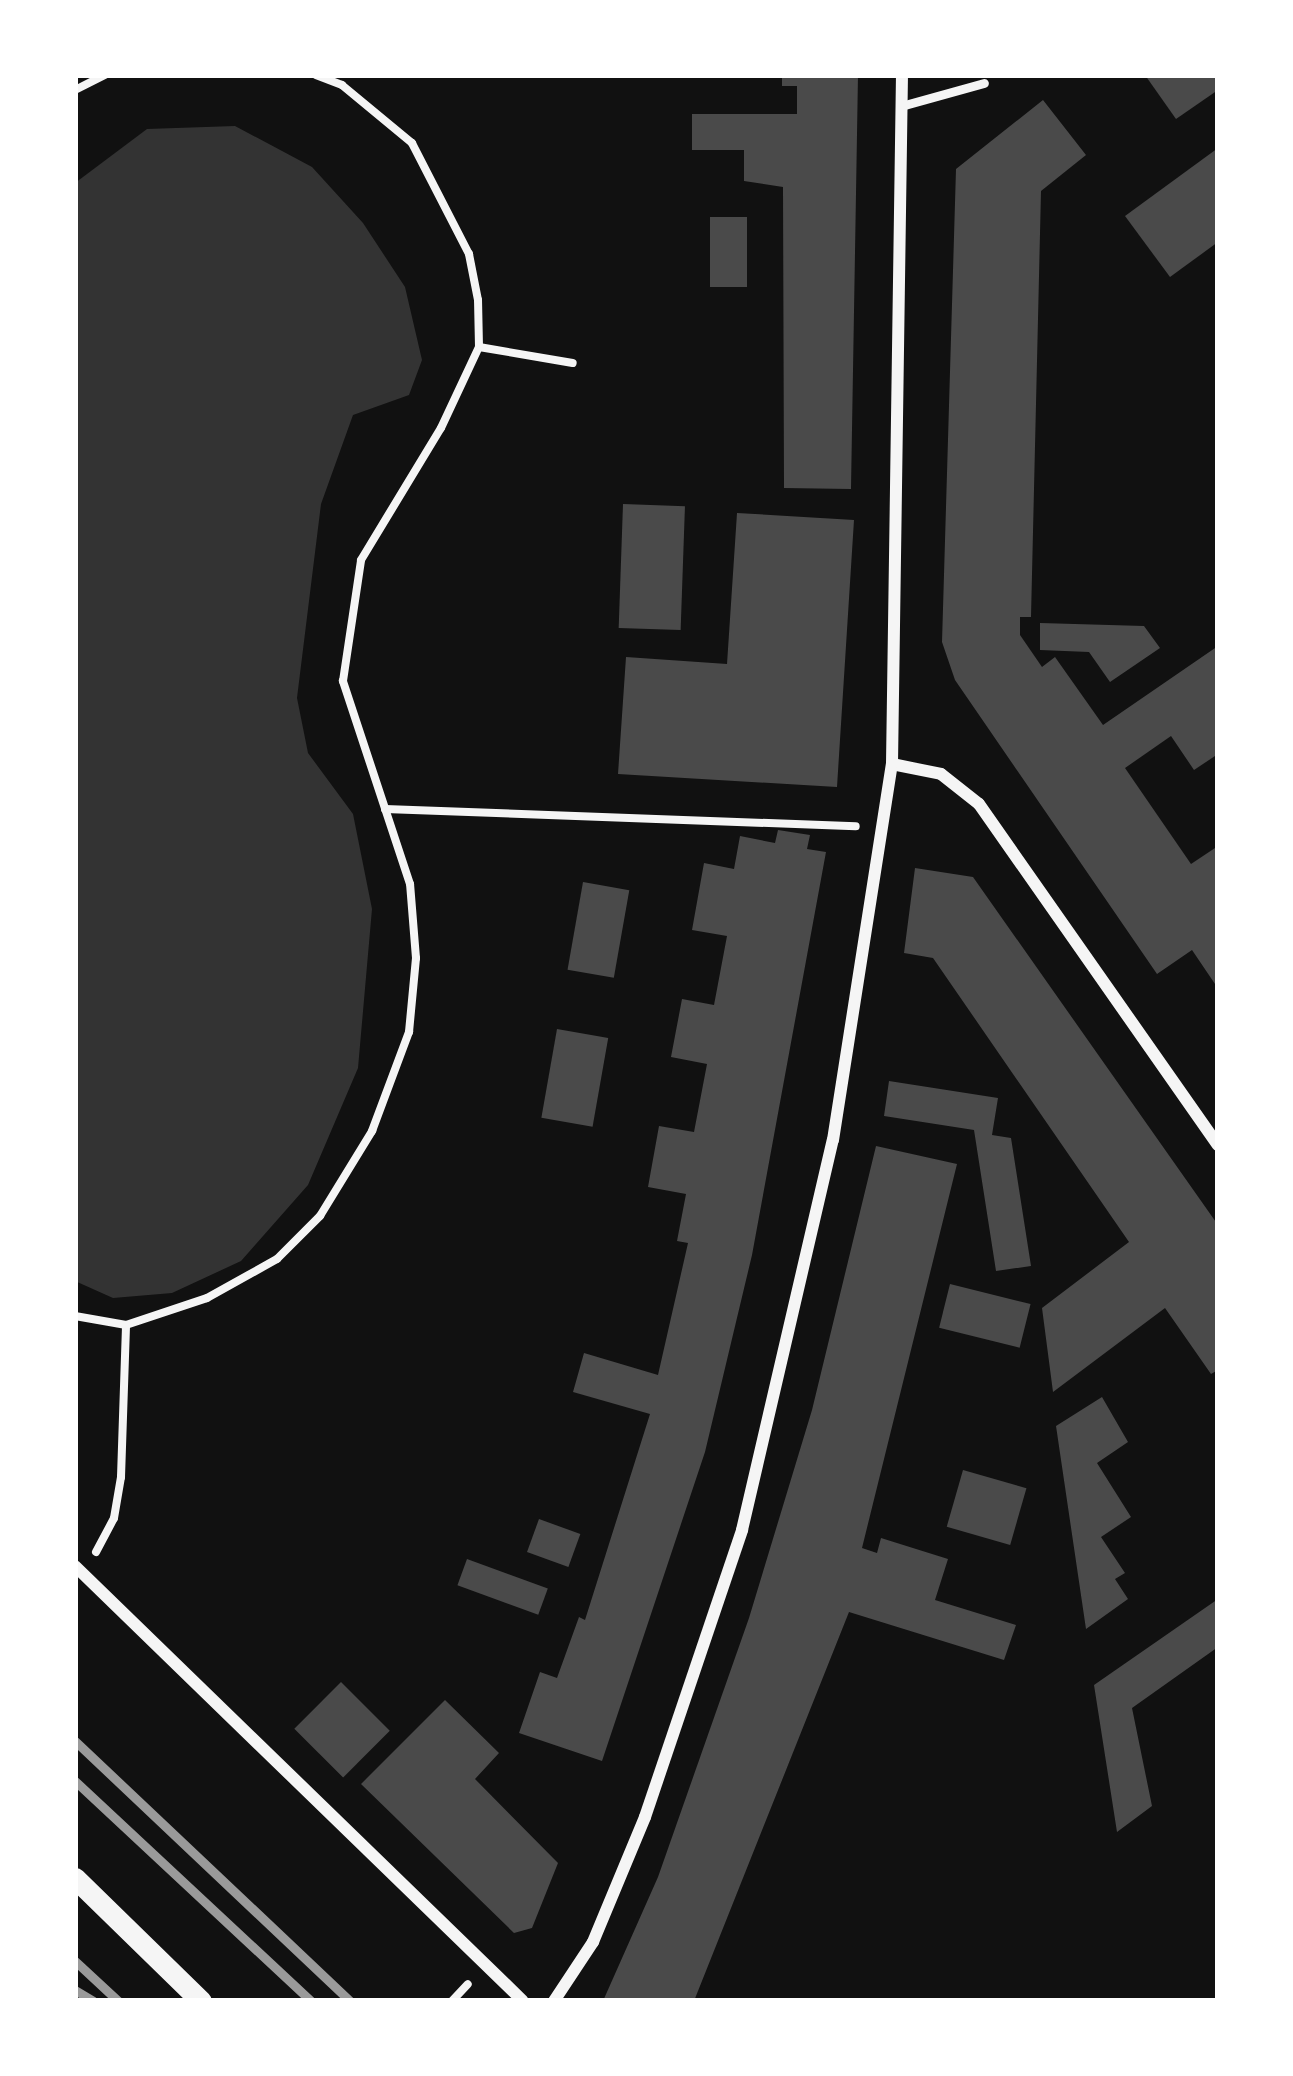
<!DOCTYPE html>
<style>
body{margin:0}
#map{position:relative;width:1293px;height:2076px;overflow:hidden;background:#111;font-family:"DM Sans",sans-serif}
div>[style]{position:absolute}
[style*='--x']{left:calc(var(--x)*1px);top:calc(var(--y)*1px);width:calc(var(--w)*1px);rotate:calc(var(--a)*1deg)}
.water>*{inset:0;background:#333}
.building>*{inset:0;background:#4a4a4a;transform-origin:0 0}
.path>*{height:8px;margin:-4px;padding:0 4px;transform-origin:4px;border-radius:4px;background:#f5f5f5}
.service>*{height:9px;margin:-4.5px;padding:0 4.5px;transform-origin:4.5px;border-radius:4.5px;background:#f5f5f5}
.minor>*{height:12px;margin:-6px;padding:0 6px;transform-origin:6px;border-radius:6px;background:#f5f5f5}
.tertiary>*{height:21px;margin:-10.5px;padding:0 10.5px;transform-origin:10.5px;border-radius:10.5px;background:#f5f5f5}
.rail>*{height:9px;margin:-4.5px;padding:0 4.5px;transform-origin:4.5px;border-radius:4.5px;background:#9a9a9a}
span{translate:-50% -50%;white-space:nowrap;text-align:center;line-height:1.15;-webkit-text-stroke:9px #fff;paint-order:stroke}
.frame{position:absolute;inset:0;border:78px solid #fff;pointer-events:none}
</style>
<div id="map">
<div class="water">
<i style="clip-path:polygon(235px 126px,312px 167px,363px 223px,405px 287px,422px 360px,409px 395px,353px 415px,321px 504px,297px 698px,308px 753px,353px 814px,372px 909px,358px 1068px,308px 1185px,241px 1261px,172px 1293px,113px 1298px,75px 1281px,75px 183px,147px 129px)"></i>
</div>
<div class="building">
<i style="clip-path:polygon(782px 75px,858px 75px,851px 489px,784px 488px,783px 187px,744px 181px,744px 150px,692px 150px,692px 114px,797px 114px,797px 86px,782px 86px)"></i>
<i style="clip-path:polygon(1145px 75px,1218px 75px,1218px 90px,1176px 119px)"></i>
<i style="clip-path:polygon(1043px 100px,1086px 155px,1041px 191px,1031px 617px,1020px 617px,1020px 635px,1042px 667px,1055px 657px,1103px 725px,1218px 646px,1218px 754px,1194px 770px,1171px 736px,1125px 768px,1191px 864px,1218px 846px,1215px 984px,1192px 950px,1157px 974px,955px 680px,942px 642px,956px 169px)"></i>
<i style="clip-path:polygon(1218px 148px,1218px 242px,1170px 277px,1125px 216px)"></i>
<i style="left:710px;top:217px;width:37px;height:70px"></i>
<i style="left:623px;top:504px;width:62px;height:124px;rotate:2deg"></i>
<i style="clip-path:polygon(737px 513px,854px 520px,837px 787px,618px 774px,626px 657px,727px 664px)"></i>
<i style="clip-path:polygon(1040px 623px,1144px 626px,1160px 648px,1110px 682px,1089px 652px,1040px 650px)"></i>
<i style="clip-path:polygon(778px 830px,810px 835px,807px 849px,826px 852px,752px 1255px,705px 1452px,602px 1761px,519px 1733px,540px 1672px,557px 1678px,579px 1617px,585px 1620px,650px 1414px,573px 1392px,584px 1353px,658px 1375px,688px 1243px,677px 1241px,686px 1194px,648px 1187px,659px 1126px,694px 1132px,707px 1064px,671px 1057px,682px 999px,714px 1005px,727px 936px,692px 930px,704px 863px,734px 869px,740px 836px,775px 843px)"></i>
<i style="clip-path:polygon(915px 868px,973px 877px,1218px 1225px,1218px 1370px,1211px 1374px,1165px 1308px,1053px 1392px,1042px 1308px,1129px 1242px,933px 958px,904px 953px)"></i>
<i style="left:583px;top:882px;width:47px;height:89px;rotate:10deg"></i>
<i style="left:557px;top:1029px;width:52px;height:90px;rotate:10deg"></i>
<i style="clip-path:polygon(889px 1081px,998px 1098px,992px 1135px,1011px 1138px,1031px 1266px,996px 1271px,974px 1130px,884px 1116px)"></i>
<i style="clip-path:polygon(876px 1146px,957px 1164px,862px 1548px,877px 1553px,881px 1538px,948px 1559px,935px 1600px,1016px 1625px,1004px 1660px,849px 1612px,694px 2001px,603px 2001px,658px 1877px,749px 1618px,812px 1410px)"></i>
<i style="left:950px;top:1284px;width:83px;height:45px;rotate:14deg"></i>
<i style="clip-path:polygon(1102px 1397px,1128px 1442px,1097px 1463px,1131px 1517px,1101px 1537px,1125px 1573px,1115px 1579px,1128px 1599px,1086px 1629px,1056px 1426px)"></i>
<i style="left:963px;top:1470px;width:66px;height:59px;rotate:16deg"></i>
<i style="left:539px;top:1519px;width:44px;height:35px;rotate:20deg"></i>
<i style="left:467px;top:1559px;width:86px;height:28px;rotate:20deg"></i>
<i style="clip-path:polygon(1218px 1599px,1218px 1647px,1132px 1708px,1152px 1806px,1117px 1832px,1094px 1685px)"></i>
<i style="left:341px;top:1682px;width:69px;height:66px;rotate:45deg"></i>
<i style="clip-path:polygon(445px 1700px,499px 1753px,475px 1779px,558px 1863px,532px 1928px,514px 1933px,361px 1784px)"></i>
</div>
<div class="path">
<i style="--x:75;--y:90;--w:34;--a:-27"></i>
<i style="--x:479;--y:347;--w:95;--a:9.7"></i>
<i style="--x:385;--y:809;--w:471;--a:2.1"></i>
<i style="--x:75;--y:1316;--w:52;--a:10"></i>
<i style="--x:126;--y:1325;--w:85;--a:-18.4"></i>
<i style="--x:207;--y:1298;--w:80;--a:-29.1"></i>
<i style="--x:277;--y:1259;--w:61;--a:-45"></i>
<i style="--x:320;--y:1216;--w:100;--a:-58.5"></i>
<i style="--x:372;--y:1131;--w:106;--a:-69.5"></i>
<i style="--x:409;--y:1032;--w:74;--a:-84.6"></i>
<i style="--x:416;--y:958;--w:74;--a:-94.6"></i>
<i style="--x:410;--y:884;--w:214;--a:-108.3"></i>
<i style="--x:343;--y:681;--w:122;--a:-81.5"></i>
<i style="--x:361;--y:560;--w:154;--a:-58.8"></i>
<i style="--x:441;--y:428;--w:89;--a:-64.9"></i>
<i style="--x:479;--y:347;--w:47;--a:-91.2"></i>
<i style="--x:478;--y:300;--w:47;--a:-101.1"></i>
<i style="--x:469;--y:254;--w:125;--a:-117.2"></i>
<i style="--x:412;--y:143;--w:91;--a:-140.4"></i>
<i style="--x:342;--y:85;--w:28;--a:-159"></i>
<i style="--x:96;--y:1552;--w:38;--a:-62"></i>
<i style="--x:114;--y:1518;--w:42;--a:-80.3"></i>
<i style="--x:121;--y:1477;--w:152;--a:-88.1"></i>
<i style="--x:452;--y:2001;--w:23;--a:-47"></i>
</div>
<div class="service">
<i style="--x:901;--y:106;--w:86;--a:-15.5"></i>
</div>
<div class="minor">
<i style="--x:892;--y:764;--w:50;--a:11.5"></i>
<i style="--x:941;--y:774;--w:48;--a:38.3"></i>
<i style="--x:979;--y:804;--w:416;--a:55"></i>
<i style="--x:75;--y:1566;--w:624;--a:44.16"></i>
<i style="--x:554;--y:2001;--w:71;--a:-56.5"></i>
<i style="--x:593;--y:1942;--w:135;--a:-67.4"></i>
<i style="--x:645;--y:1817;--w:303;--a:-71.3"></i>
<i style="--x:742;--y:1530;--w:400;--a:-76.9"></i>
<i style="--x:833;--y:1140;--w:381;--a:-81.1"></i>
<i style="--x:892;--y:764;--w:689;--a:-89.17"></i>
</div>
<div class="tertiary">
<i style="--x:75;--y:1878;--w:176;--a:44.3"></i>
</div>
<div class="rail">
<i style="--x:75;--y:1741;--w:378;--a:43.4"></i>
<i style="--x:75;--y:1781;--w:323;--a:43"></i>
<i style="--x:75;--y:1961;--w:59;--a:42.9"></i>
<i style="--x:75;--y:1990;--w:21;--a:31"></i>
</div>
<div class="frame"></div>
</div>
